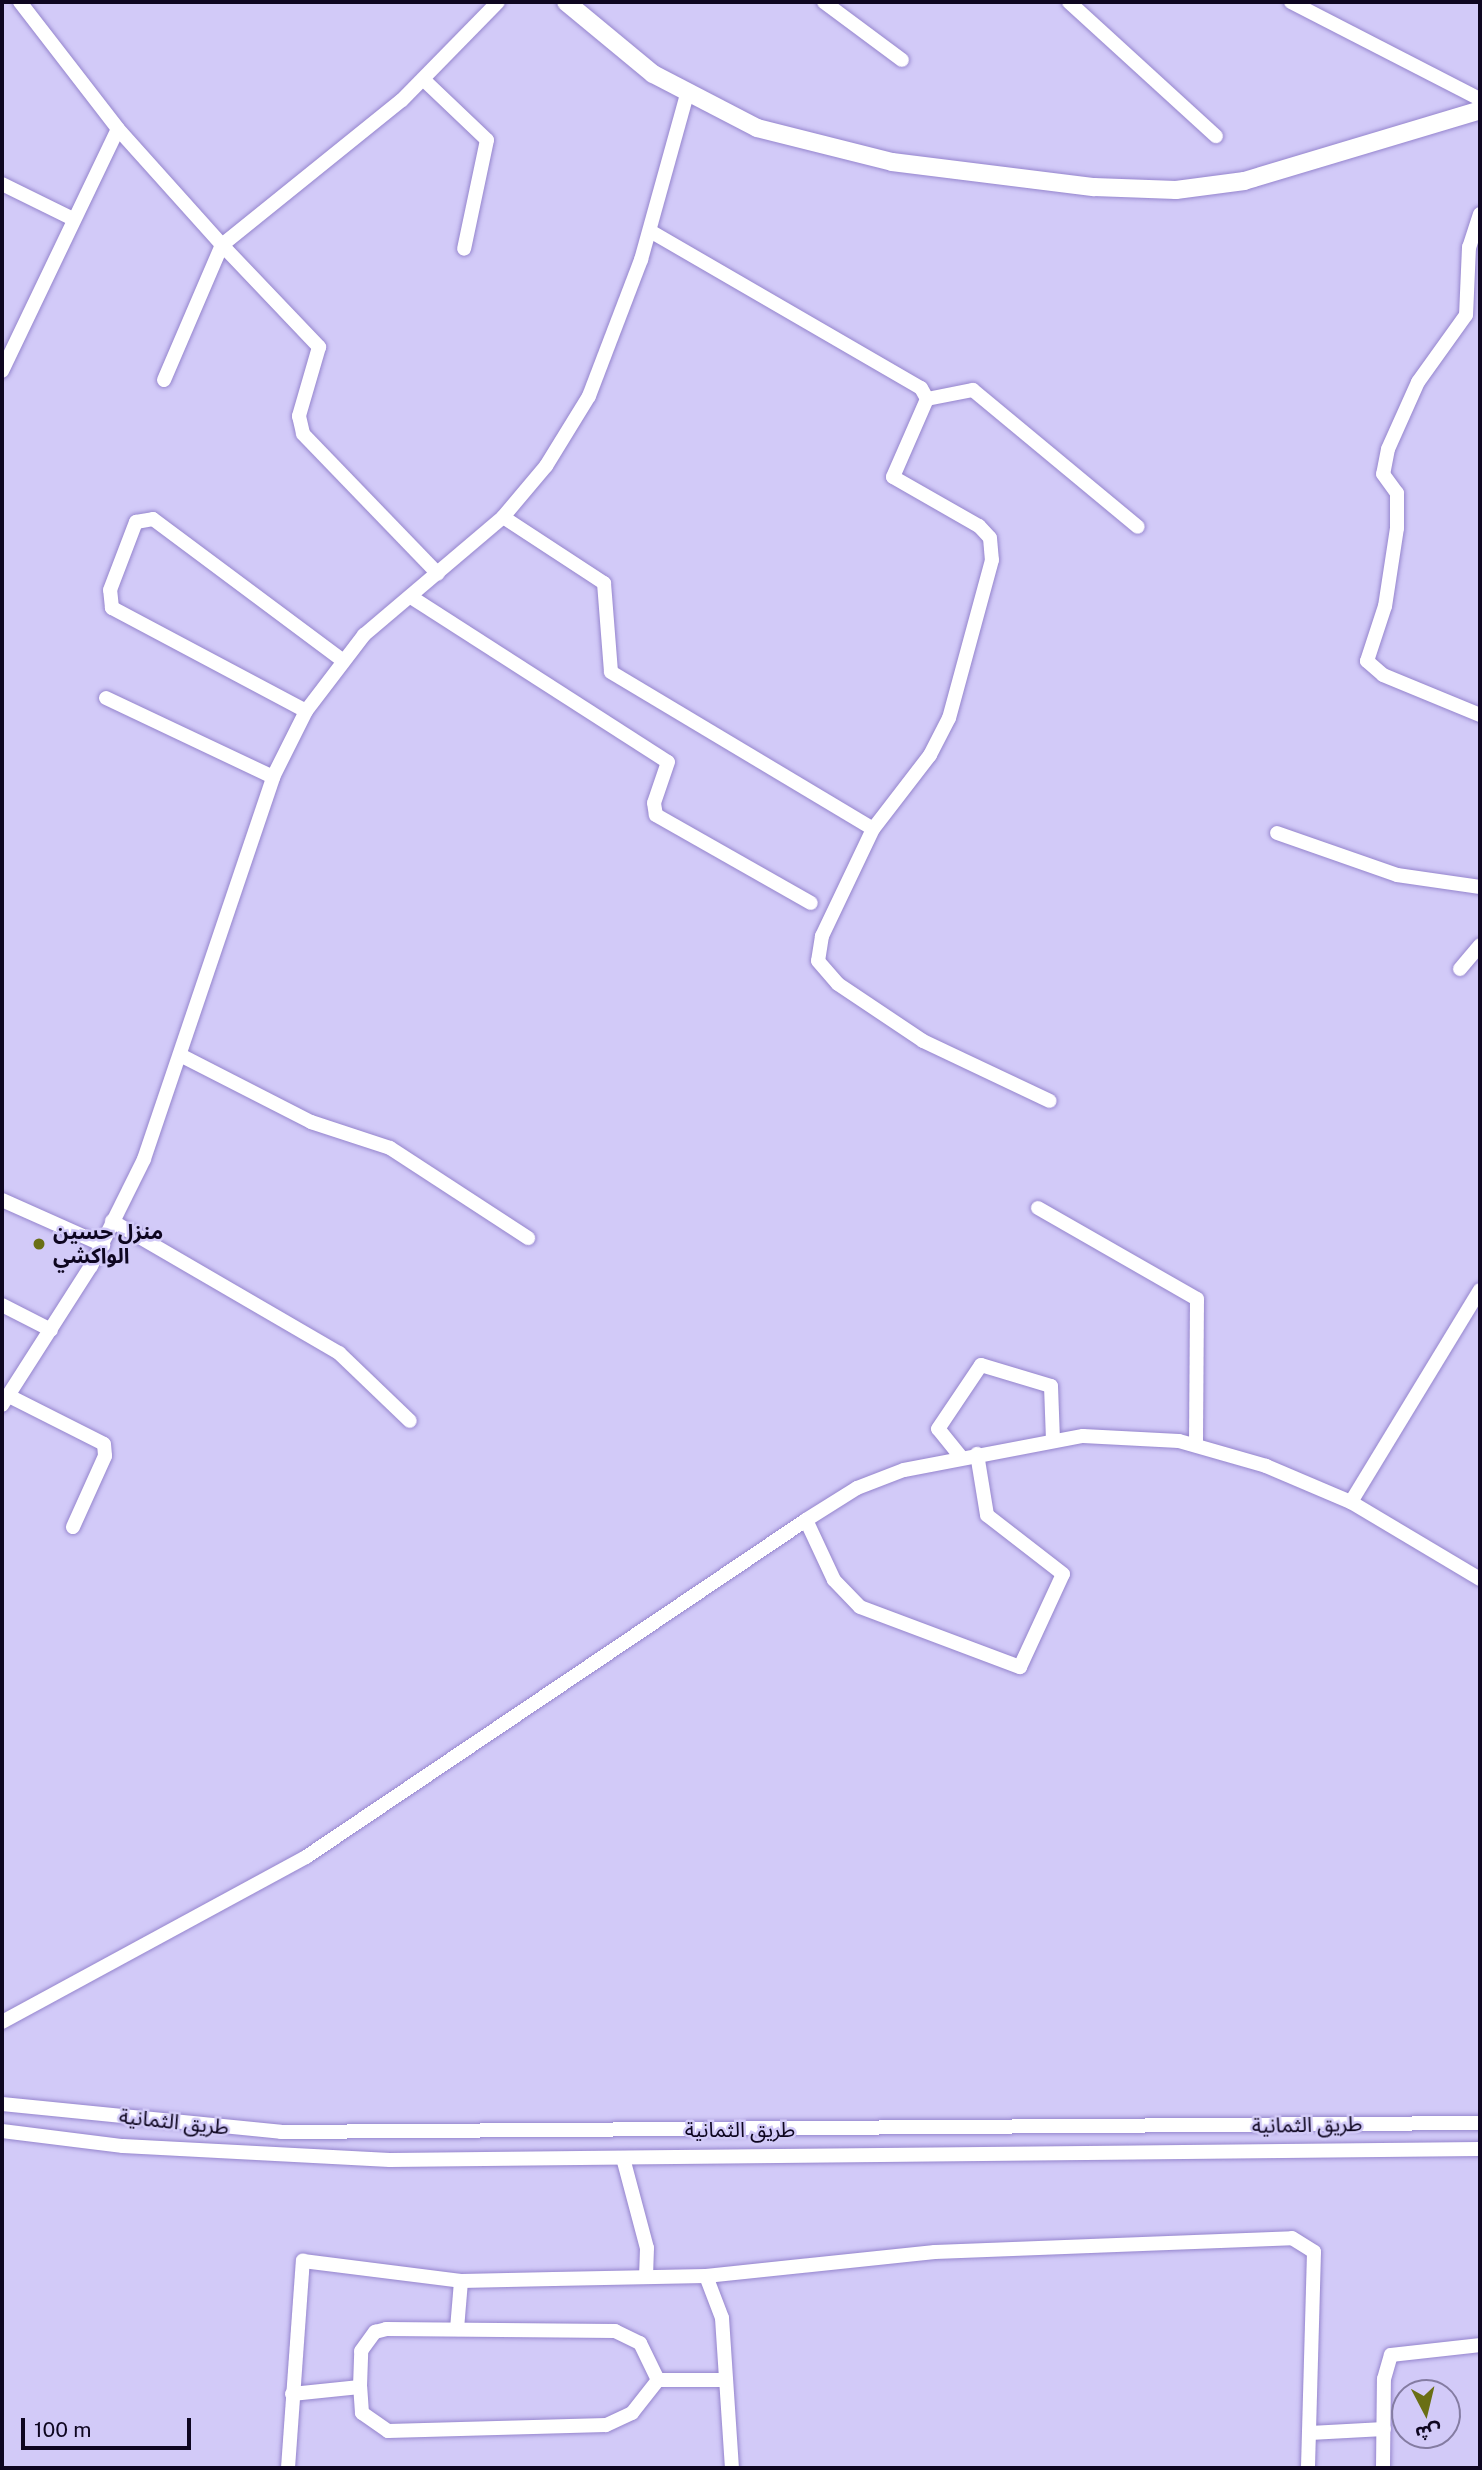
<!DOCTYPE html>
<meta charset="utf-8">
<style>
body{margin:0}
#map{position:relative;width:1482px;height:2470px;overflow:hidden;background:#d2caf8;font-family:"Public Sans","Noto Sans Arabic",sans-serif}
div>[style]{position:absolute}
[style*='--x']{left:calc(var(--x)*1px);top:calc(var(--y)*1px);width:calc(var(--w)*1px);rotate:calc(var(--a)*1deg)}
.roads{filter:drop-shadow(0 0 2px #9585cd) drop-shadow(0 0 2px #9585cd)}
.minor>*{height:14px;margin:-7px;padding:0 7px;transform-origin:7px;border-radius:7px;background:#fff}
.major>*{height:18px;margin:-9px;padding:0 9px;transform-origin:9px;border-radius:9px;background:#fff}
.dots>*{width:19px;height:19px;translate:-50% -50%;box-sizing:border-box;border:4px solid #d2caf8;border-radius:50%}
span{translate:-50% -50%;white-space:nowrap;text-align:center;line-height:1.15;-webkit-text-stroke:5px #d2caf8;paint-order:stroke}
.poi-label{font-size:21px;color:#0e0620;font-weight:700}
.left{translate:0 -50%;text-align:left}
.street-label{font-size:21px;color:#0e0620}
.frame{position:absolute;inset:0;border:4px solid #0e0620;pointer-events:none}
.north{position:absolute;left:1391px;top:2379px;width:70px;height:70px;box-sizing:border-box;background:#d2caf8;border:2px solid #847ca2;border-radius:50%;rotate:173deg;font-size:19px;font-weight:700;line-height:28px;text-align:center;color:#0e0620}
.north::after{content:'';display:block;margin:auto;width:24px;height:32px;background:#6a6f15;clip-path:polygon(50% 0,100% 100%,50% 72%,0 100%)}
.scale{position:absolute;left:21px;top:2418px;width:170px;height:32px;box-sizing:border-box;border:4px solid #0e0620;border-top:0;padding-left:9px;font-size:21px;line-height:24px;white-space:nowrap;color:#0e0620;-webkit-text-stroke:5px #d2caf8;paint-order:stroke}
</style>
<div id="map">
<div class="roads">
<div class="minor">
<i style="--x:20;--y:2;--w:160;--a:52.3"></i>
<i style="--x:824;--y:2;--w:97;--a:36.6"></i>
<i style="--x:1069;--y:2;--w:199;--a:42.4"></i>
<i style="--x:1291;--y:2;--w:212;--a:27.2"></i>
<i style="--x:424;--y:80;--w:87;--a:43.6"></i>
<i style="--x:487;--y:140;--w:111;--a:101.9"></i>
<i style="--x:2;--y:184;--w:77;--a:26.2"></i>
<i style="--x:1480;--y:214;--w:35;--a:108"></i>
<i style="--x:1469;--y:247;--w:68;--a:92.5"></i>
<i style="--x:1466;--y:315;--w:82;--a:125.6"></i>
<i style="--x:1418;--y:382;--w:73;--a:114.1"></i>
<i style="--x:1388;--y:449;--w:25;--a:101"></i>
<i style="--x:1383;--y:474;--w:24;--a:54"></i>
<i style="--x:1397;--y:493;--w:35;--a:90"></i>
<i style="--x:1397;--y:528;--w:79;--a:98.7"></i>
<i style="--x:1385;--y:606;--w:58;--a:108.1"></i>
<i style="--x:1367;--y:661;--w:21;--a:41"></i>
<i style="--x:1383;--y:675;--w:105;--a:22.4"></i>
<i style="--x:650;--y:231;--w:313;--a:30.1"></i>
<i style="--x:921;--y:388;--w:13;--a:61"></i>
<i style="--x:927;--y:399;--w:85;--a:113.6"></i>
<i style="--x:893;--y:477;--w:99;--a:29.7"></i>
<i style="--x:979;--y:526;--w:16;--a:47"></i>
<i style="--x:990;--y:538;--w:22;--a:85"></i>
<i style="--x:992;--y:560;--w:164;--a:105.2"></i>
<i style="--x:949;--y:718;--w:42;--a:117.2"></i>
<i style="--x:930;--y:755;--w:93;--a:127.6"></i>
<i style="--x:873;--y:829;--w:119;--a:115.5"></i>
<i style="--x:822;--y:936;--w:25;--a:99"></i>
<i style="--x:818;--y:961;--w:30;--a:49"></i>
<i style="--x:838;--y:984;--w:102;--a:33.8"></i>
<i style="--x:923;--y:1041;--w:140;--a:25.3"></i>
<i style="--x:2;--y:371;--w:268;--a:-64.4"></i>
<i style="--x:118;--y:129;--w:156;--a:48.1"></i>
<i style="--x:222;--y:245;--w:231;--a:-38.9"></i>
<i style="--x:402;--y:100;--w:137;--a:-45.6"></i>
<i style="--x:164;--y:380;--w:147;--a:-66.8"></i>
<i style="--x:222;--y:245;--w:141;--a:46.4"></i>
<i style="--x:319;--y:347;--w:72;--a:106.2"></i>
<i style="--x:299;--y:416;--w:18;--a:77"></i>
<i style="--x:303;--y:434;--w:194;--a:46"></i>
<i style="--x:927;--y:399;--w:47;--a:-11.1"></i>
<i style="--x:973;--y:390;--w:214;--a:39.7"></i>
<i style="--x:503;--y:517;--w:121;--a:33.2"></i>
<i style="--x:604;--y:583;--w:89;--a:85.5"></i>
<i style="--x:611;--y:672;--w:305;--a:30.9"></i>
<i style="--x:411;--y:597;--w:305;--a:32.7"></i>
<i style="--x:668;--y:762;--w:43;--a:108.9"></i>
<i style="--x:654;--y:803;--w:12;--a:81"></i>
<i style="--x:656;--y:815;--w:178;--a:29.6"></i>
<i style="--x:106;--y:698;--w:185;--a:25.3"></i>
<i style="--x:306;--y:711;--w:220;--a:-152"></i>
<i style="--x:112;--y:608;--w:18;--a:-96"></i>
<i style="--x:110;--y:590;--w:73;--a:-69.1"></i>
<i style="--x:136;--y:522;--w:17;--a:-10"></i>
<i style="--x:153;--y:519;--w:234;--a:36.7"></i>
<i style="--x:1277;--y:833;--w:127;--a:19.3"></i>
<i style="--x:1397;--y:875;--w:84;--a:8.2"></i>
<i style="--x:1460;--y:969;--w:31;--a:-50"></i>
<i style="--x:184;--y:1057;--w:143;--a:27.1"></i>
<i style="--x:311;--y:1122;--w:83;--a:18.2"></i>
<i style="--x:390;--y:1148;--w:165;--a:33.1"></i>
<i style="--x:2;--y:1200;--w:111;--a:24"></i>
<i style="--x:1038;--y:1208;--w:183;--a:29.8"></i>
<i style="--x:1197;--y:1299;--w:146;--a:90.4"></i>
<i style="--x:112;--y:1221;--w:263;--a:30.2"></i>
<i style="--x:339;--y:1353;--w:98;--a:43.8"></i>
<i style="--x:2;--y:1305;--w:55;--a:27"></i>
<i style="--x:9;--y:1396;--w:106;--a:26.8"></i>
<i style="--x:104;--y:1444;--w:12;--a:85"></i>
<i style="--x:105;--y:1456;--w:78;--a:114.3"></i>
<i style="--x:2;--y:1405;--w:165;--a:-57.4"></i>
<i style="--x:91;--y:1266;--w:119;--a:-63.6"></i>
<i style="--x:144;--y:1159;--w:403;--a:-71.3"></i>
<i style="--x:273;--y:777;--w:74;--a:-63.4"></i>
<i style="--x:306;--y:711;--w:96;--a:-52.7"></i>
<i style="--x:364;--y:635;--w:182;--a:-40.3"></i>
<i style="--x:503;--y:517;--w:67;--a:-49.9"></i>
<i style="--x:546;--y:466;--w:82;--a:-58.4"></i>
<i style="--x:589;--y:396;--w:146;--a:-69.1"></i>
<i style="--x:641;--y:260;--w:172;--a:-74.5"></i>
<i style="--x:961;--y:1457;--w:36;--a:-129"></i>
<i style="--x:938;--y:1429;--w:77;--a:-56.1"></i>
<i style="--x:981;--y:1365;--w:73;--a:16.7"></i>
<i style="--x:1051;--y:1386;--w:55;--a:87.9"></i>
<i style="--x:1351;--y:1502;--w:248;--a:-58.7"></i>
<i style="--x:806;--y:1520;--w:66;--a:65"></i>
<i style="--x:834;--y:1580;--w:37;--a:46"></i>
<i style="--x:860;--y:1607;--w:171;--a:20.6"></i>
<i style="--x:1020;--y:1667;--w:102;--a:-65.2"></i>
<i style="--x:1063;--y:1574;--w:96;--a:-142.2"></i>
<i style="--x:987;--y:1515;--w:62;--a:-99.3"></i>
<i style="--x:2;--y:2022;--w:346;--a:-28.5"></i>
<i style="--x:306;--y:1857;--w:603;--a:-33.98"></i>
<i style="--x:806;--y:1520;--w:60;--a:-32.1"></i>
<i style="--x:857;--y:1488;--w:50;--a:-21"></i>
<i style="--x:904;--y:1470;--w:182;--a:-10.8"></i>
<i style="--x:1083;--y:1436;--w:96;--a:3"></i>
<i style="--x:1179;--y:1441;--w:91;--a:16"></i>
<i style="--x:1266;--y:1466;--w:92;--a:23"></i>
<i style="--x:1351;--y:1502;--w:150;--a:30.8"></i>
<i style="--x:2;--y:2104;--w:280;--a:5.7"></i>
<i style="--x:281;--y:2132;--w:1199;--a:-0.43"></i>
<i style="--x:2;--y:2131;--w:122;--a:7.1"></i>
<i style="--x:123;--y:2146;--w:267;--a:3"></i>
<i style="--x:390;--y:2160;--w:1090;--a:-0.58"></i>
<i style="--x:623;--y:2158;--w:93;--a:75.1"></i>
<i style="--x:647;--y:2248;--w:28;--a:92"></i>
<i style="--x:706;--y:2276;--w:45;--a:69.1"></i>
<i style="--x:722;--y:2318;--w:150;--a:86.2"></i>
<i style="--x:386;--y:2329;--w:229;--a:0.5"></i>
<i style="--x:615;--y:2331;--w:28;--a:26"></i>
<i style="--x:640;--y:2343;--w:41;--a:64.1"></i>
<i style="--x:658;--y:2380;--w:42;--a:128.2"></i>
<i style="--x:632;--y:2413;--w:29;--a:155"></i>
<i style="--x:606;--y:2425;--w:218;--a:178.4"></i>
<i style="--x:388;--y:2431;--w:32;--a:-145"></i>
<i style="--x:362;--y:2413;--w:26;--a:-94"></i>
<i style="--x:360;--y:2387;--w:36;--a:-88"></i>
<i style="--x:361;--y:2351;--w:24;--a:-54"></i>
<i style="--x:375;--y:2332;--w:11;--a:-15"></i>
<i style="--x:457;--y:2329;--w:48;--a:-85.2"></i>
<i style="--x:658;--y:2380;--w:68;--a:0"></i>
<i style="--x:292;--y:2394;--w:68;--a:-5.9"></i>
<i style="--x:1310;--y:2433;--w:74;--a:-3.1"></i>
<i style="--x:288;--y:2468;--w:208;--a:-85.9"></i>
<i style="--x:303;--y:2261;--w:159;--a:7.2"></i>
<i style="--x:461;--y:2281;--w:93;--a:-1.2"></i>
<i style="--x:554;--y:2279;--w:152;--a:-1.1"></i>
<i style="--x:706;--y:2276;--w:230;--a:-6"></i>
<i style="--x:935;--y:2252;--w:357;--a:-2.2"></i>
<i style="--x:1292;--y:2238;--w:26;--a:32"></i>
<i style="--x:1314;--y:2252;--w:216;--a:91.6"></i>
<i style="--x:1383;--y:2468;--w:89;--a:-89.4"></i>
<i style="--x:1384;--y:2379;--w:25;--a:-74"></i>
<i style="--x:1391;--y:2355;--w:90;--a:-6.4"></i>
</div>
<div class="major">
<i style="--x:566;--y:2;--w:113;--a:39.6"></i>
<i style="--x:653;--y:74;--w:117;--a:27.4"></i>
<i style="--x:757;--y:128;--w:139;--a:14.1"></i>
<i style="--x:892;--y:162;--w:204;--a:7.1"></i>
<i style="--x:1094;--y:187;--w:82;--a:2.1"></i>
<i style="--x:1176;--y:190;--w:69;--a:-7.5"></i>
<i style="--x:1244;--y:181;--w:246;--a:-16.7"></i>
</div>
</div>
<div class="dots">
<i style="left:39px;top:1244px;background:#6a6f15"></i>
</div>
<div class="poi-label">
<span class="left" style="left:53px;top:1244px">منزل حسين<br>الواكشي</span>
</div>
<div class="street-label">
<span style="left:174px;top:2122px;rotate:6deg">طريق الثمانية</span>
<span style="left:1307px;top:2125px;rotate:-1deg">طريق الثمانية</span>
<span style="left:740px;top:2130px">طريق الثمانية</span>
</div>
<div class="frame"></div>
<div class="north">ش</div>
<div class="scale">100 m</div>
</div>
